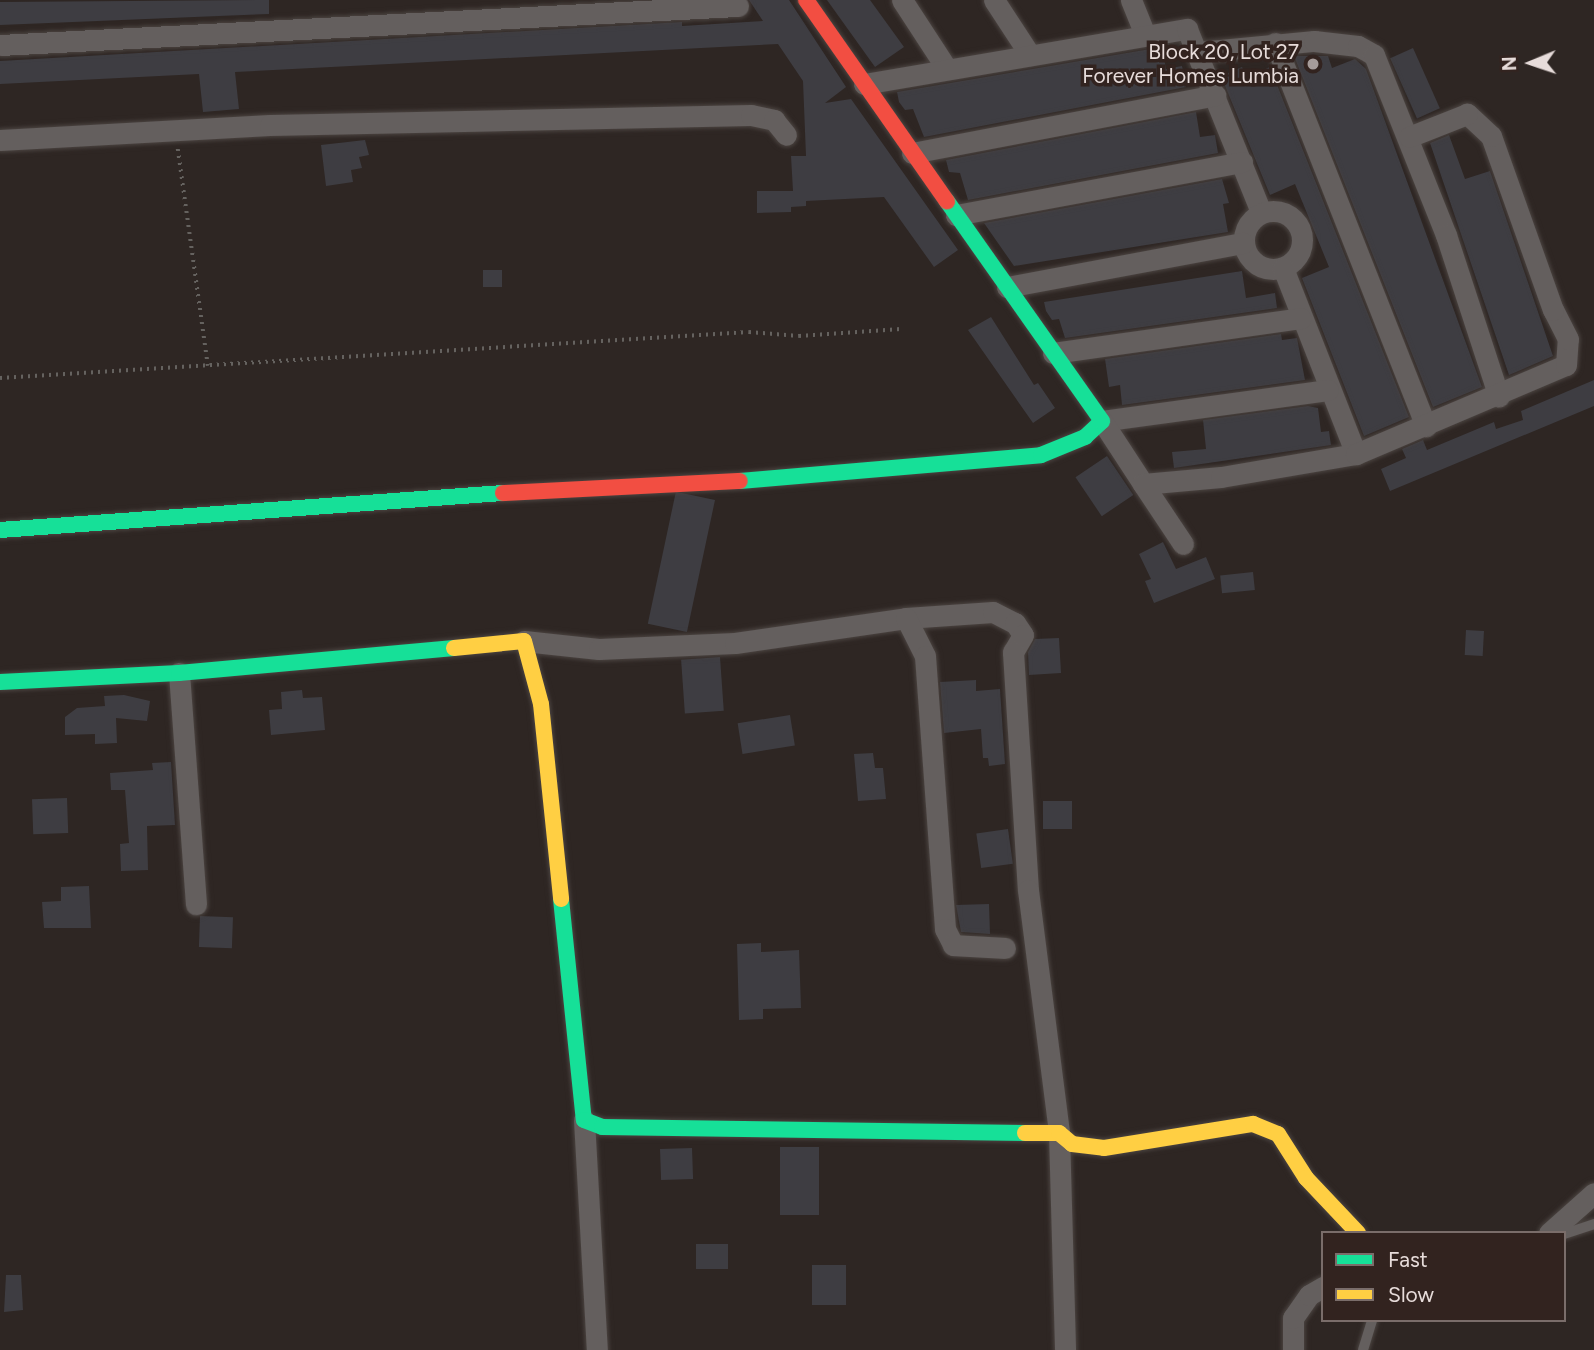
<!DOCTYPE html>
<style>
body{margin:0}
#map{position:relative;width:1594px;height:1350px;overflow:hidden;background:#2e2623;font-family:Figtree,sans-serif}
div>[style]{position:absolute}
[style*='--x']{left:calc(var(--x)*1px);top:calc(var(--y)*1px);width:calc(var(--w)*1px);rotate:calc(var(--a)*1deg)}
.building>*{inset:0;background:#3e3d42;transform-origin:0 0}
.path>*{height:3.5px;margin-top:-1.75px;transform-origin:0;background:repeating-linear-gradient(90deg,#65625f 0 2px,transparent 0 7px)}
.roads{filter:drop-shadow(0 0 2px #4b4441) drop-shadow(0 0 2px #4b4441)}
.lane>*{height:10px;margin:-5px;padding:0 5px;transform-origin:5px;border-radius:5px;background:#645f5e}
.street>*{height:21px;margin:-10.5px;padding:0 10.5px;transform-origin:10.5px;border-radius:10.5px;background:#645f5e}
.street>.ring{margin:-10.5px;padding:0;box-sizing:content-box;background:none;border:21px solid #645f5e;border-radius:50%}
.fast>*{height:16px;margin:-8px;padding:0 8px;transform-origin:8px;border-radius:8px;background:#16e098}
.slow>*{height:16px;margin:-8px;padding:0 8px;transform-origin:8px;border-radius:8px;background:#ffcf43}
.jam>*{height:16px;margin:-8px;padding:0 8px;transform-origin:8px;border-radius:8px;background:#f24e42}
.dots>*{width:19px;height:19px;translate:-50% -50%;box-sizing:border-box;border:4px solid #32231f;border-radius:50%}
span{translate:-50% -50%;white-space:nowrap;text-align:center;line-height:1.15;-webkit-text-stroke:7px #32231f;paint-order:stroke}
.poi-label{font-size:21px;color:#e7dcda}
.right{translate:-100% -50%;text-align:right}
.legend{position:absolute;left:1321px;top:1231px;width:245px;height:91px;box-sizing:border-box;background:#32231f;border:2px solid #7a6d6a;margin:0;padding:9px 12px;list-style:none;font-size:21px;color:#e7dcda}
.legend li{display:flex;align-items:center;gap:14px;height:35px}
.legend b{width:35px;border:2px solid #7a6d6a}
.north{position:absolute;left:1496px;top:28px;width:70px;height:70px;-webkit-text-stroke:5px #32231f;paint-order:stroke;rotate:268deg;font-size:19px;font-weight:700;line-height:28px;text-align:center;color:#e7dcda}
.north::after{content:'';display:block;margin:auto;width:24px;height:32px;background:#e7dcda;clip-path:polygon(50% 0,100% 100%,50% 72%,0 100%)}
</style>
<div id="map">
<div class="building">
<i style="clip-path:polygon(269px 0,269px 14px,0 25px,0 2px)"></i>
<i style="clip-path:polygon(749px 0,789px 0,846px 87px,825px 103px,851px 99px,958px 250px,934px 267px,884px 197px,806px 201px,806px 206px,791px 207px,791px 212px,757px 213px,757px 191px,793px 191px,791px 156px,806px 156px,803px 81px,778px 44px,235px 72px,239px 109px,203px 112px,199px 74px,0 84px,0 61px,682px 22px,682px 26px,763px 21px)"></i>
<i style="clip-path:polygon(827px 0,870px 0,904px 47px,875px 67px)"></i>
<i style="clip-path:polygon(1162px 47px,1166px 69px,1182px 66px,1186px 87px,924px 137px,913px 109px,905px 110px,899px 102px,897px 92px)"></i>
<i style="left:1413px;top:48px;width:66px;height:25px;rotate:66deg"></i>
<i style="clip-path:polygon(1294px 56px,1328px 56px,1332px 68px,1355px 59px,1366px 69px,1482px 387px,1433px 407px)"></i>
<i style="clip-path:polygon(1242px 67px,1246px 77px,1270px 67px,1409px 417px,1364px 436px,1302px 278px,1329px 267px,1295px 184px,1270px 195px,1221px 76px)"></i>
<i style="clip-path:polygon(1196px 112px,1200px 137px,1215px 135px,1218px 153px,968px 200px,960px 173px,949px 172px,946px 160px)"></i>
<i style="clip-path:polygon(1449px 135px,1465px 179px,1490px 171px,1553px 356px,1509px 375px,1430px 143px)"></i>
<i style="clip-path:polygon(365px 140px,369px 155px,359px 157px,362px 168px,351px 170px,353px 182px,326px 186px,321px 145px)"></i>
<i style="clip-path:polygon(1222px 179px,1229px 203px,1223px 204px,1228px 232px,1014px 266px,984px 223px)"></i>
<i style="left:502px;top:270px;width:17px;height:19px;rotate:90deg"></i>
<i style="clip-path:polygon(1242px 271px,1246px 298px,1275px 293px,1277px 308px,1065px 338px,1059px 319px,1052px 320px,1046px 311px,1044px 302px)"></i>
<i style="clip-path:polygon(991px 317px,1034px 385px,1038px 383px,1055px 408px,1033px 423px,968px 330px)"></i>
<i style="clip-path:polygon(1281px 334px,1282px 340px,1297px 338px,1305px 380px,1122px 405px,1120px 385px,1109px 387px,1105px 359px)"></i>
<i style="clip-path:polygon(1594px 380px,1594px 406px,1390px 491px,1381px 469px,1406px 458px,1402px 449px,1423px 440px,1427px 450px,1494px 422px,1496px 429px,1523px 420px,1521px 411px)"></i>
<i style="clip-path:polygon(1308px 406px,1318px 408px,1321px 432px,1329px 431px,1331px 445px,1174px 468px,1172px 452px,1206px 449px,1203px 420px)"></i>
<i style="left:1107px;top:456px;width:47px;height:38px;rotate:56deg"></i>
<i style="left:715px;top:500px;width:135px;height:40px;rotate:102deg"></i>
<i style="clip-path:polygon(1163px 542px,1176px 569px,1206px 557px,1215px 579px,1154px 603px,1145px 581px,1151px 579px,1139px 554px)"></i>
<i style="left:1253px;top:572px;width:18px;height:33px;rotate:84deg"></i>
<i style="left:1466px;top:630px;width:18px;height:25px;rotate:3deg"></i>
<i style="clip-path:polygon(1059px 638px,1061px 673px,1029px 675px,1028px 652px,1035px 639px)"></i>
<i style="left:720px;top:657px;width:54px;height:39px;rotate:86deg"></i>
<i style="clip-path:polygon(976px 680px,976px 691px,1000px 689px,1005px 764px,989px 766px,988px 758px,983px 758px,981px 729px,944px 733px,940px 682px)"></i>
<i style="clip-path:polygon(302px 690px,303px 698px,322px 697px,325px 730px,271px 735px,269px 710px,282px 709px,281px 692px)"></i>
<i style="clip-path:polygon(124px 695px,150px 701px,147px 721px,116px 718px,117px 743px,95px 744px,95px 734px,65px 735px,65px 717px,77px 708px,105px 706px,104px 696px)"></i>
<i style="left:790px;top:715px;width:31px;height:53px;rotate:81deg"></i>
<i style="clip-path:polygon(873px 753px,875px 768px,883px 768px,886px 799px,858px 801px,854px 754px)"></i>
<i style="clip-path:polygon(171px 762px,175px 825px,147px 826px,148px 870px,121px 871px,120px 844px,129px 843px,125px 790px,111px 790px,110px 773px,153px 770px,152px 763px)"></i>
<i style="left:67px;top:798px;width:35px;height:35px;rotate:88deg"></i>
<i style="left:1043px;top:801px;width:29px;height:28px"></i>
<i style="left:1008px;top:829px;width:35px;height:32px;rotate:82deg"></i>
<i style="clip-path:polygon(89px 886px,91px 928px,44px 928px,42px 902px,61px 901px,61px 887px)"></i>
<i style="clip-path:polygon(989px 904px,990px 934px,961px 932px,956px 905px)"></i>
<i style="left:200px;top:916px;width:33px;height:31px;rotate:2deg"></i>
<i style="clip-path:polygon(761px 943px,761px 952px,799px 950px,801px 1008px,763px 1009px,763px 1019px,739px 1020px,737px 944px)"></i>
<i style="left:780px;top:1147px;width:39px;height:68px"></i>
<i style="left:692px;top:1148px;width:31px;height:32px;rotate:88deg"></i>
<i style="left:696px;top:1244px;width:32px;height:25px"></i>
<i style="left:812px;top:1265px;width:34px;height:40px"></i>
<i style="clip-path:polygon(6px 1275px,21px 1275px,23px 1310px,4px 1312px)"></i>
</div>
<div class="path">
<i style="--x:178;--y:149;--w:219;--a:82.1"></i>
<i style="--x:0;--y:378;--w:750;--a:-3.51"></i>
<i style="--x:749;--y:332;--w:50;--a:4.6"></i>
<i style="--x:799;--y:336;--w:102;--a:-3.9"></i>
</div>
<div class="roads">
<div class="lane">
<i style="--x:1564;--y:1234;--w:32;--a:-18"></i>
<i style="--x:1363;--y:1350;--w:31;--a:-73"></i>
</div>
<div class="street">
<i style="--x:902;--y:0;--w:82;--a:56.9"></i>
<i style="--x:994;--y:0;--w:66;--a:56.8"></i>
<i style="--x:1131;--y:0;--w:38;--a:68"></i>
<i style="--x:1275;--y:43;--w:412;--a:68.5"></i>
<i style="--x:0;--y:45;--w:739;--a:-3.03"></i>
<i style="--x:1199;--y:52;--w:116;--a:-5.5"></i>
<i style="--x:1314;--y:41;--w:44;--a:6.5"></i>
<i style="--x:1358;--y:46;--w:18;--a:29"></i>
<i style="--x:1374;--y:55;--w:194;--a:68.2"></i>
<i style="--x:1446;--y:235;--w:170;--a:71.9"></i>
<i style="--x:864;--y:84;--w:328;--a:-9.7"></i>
<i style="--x:1187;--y:29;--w:197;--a:68"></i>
<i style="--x:0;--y:140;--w:270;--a:-3.2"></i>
<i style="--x:270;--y:125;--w:481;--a:-1.2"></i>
<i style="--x:751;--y:115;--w:24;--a:12"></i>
<i style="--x:774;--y:120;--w:19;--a:51"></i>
<i style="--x:912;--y:153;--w:309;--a:-10.8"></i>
<i class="ring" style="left:1244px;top:211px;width:37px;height:37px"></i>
<i style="--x:956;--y:215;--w:291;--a:-10.5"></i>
<i style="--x:1283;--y:268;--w:200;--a:68.6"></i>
<i style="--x:1007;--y:287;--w:240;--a:-10.6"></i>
<i style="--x:1053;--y:353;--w:250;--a:-8"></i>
<i style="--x:1328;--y:390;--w:228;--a:172.2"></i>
<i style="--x:1102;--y:421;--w:75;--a:56.9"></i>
<i style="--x:1143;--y:484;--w:78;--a:-5.1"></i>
<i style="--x:1221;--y:477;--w:137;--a:-9.7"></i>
<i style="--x:1356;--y:454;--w:228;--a:-23"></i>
<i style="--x:1566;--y:365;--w:26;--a:-86"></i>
<i style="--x:1568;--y:339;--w:33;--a:-117"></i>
<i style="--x:1553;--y:310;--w:185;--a:-109.6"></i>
<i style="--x:1491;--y:136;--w:33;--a:-137"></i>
<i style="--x:1467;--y:114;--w:62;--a:158.4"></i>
<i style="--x:1143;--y:484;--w:72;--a:56.3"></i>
<i style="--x:906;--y:618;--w:87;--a:-3.9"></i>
<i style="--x:993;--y:612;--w:25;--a:27"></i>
<i style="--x:1015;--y:623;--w:14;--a:56"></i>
<i style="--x:1023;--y:635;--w:20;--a:120"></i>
<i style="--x:1013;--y:652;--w:238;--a:86.4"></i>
<i style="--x:1028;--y:890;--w:245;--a:82.7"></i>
<i style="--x:1059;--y:1133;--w:217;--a:88.4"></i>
<i style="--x:524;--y:641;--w:75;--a:6.1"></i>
<i style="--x:599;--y:649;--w:136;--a:-2.5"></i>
<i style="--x:735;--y:643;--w:173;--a:-8.3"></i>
<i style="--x:906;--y:618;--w:42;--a:63.4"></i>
<i style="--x:925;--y:656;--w:274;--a:85.8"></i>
<i style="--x:945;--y:929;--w:18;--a:63"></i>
<i style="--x:953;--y:945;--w:52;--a:3.3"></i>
<i style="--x:179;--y:673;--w:232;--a:85.8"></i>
<i style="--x:584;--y:1120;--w:230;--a:86.8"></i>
<i style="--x:1549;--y:1233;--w:60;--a:-41.6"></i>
<i style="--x:1293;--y:1350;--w:32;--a:-90"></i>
<i style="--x:1293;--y:1318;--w:28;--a:-55"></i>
<i style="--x:1309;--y:1295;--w:16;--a:-30"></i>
</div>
<div class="fast">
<i style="--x:740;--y:481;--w:302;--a:-4.9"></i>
<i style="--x:1041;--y:455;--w:48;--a:-22.2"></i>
<i style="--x:1085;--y:437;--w:23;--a:-43"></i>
<i style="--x:1102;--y:421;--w:269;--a:-125.2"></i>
<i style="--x:0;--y:530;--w:504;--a:-4.21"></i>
<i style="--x:0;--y:682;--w:179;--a:-2.9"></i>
<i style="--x:179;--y:673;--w:276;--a:-5.2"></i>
<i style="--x:561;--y:899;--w:222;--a:84.1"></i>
<i style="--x:584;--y:1120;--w:19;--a:21"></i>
<i style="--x:602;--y:1127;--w:423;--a:0.8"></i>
</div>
<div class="slow">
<i style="--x:454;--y:648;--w:70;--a:-5.7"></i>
<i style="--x:524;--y:641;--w:65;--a:74.9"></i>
<i style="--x:541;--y:704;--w:196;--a:84.1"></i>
<i style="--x:1025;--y:1133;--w:34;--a:0"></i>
<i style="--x:1059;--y:1133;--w:17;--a:40"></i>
<i style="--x:1072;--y:1144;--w:32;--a:7"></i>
<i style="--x:1104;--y:1148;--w:151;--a:-9.2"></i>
<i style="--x:1253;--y:1124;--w:27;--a:22"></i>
<i style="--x:1278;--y:1134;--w:52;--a:57.5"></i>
<i style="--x:1306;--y:1178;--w:76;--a:46.6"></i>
</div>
<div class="jam">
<i style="--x:806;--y:0;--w:246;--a:55"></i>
<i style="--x:503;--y:493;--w:237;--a:-2.9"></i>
</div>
</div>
<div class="dots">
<i style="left:1313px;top:64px;background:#a69c9a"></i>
</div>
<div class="poi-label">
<span class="right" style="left:1299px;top:64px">Block 20, Lot 27<br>Forever Homes Lumbia</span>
</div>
<ul class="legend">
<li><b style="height:9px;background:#16e098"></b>Fast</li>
<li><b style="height:9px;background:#ffcf43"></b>Slow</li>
</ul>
<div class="north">N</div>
</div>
